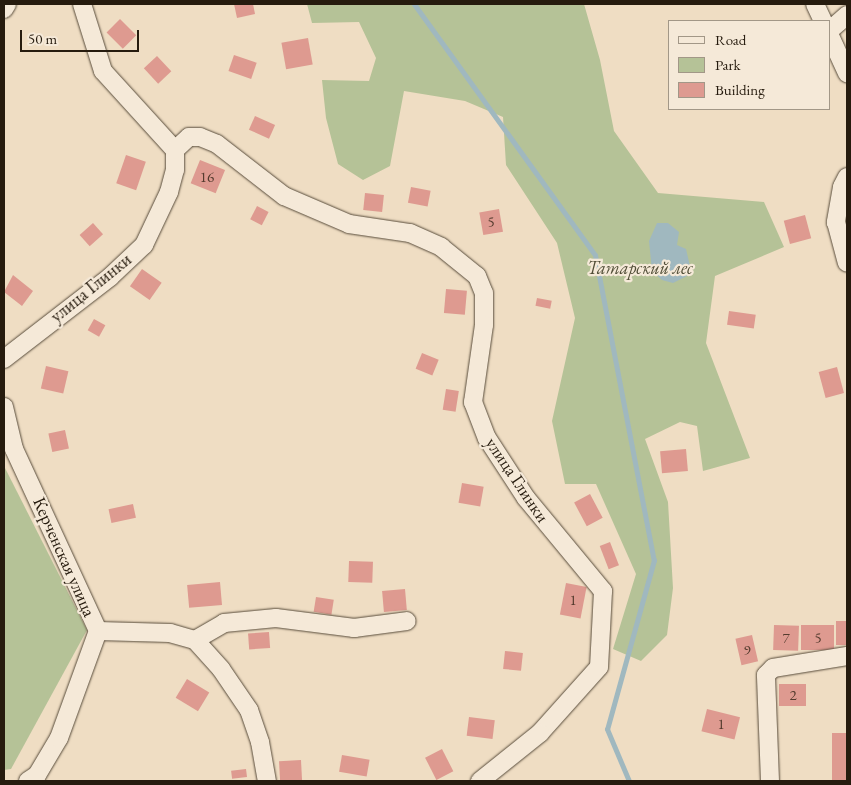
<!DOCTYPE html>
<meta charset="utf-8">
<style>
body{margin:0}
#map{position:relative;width:851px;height:785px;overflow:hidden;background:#efddc3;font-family:"EB Garamond",serif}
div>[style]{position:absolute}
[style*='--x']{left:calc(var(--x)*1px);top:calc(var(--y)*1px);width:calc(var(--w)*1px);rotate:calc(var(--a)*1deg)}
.green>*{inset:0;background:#b5c297}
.water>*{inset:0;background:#a0b8bf}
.stream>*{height:5px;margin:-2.5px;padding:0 2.5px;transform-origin:2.5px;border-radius:2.5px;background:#a0b8bf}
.building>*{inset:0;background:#de9a90;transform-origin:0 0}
.roads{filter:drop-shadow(0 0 1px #584c3b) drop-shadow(0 0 1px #584c3b)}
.minor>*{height:18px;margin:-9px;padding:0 9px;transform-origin:9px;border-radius:9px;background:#f5e9d8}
span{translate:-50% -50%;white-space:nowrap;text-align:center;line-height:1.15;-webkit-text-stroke:4.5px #f5e9d8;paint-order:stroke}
.number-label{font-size:15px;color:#543b2e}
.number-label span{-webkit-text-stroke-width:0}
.park-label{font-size:18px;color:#514d37;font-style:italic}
.street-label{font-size:18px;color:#261b0e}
.frame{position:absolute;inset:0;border:5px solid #261b0e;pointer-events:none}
.legend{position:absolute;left:668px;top:20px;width:162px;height:90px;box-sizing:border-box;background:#f5e9d8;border:1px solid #a29787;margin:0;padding:6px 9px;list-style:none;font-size:15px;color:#261b0e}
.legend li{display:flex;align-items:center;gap:10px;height:25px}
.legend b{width:25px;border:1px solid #a29787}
.scale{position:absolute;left:20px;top:30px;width:119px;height:22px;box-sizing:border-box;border:2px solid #261b0e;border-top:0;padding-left:6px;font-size:15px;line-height:18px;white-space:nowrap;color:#261b0e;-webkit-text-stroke:4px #f5e9d8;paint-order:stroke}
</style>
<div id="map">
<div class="green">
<i style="clip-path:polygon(307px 4px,584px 4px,600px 60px,614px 131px,658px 193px,764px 202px,784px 247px,715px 276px,706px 343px,750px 458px,703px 471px,697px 426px,680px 422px,645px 439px,668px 502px,673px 588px,667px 635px,641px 661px,613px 649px,636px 574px,596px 484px,565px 484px,552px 421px,575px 318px,557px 243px,506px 165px,503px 117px,465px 101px,404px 91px,390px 166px,363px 180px,338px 164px,326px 118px,322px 80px,369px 81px,376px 58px,359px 22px,312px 23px)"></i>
<i style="clip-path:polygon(4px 466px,87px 630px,11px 769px,4px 770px)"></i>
</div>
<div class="water">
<i style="clip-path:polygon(657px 223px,668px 223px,679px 232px,677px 245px,686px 249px,690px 266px,687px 276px,673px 283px,662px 280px,652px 271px,649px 241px)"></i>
</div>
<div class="stream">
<i style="--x:414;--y:4;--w:309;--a:54.2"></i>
<i style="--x:595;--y:255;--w:311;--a:79.1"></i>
<i style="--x:654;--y:560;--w:175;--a:105.5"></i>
<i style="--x:607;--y:729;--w:56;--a:67.1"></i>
</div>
<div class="building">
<i style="clip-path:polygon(234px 4px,253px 4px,255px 14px,237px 18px)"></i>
<i style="left:120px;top:19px;width:23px;height:19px;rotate:45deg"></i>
<i style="left:308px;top:38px;width:27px;height:27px;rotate:80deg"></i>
<i style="left:234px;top:55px;width:24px;height:17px;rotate:19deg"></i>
<i style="left:157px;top:56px;width:21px;height:18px;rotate:47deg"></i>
<i style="left:255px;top:116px;width:22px;height:15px;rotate:24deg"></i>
<i style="left:126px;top:155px;width:21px;height:30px;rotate:19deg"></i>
<i style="left:200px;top:160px;width:27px;height:25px;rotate:22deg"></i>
<i style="left:411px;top:187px;width:20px;height:16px;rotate:11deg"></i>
<i style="left:365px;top:193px;width:19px;height:17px;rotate:6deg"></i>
<i style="left:257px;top:206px;width:13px;height:15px;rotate:27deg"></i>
<i style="left:499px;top:209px;width:23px;height:20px;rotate:80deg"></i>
<i style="left:805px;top:215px;width:24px;height:22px;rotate:75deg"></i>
<i style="left:93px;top:223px;width:15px;height:18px;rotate:48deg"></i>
<i style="left:142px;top:269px;width:24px;height:21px;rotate:35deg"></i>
<i style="clip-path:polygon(13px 275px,33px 291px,22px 306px,4px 292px)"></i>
<i style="left:446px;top:289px;width:21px;height:24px;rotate:5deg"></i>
<i style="left:537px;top:298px;width:15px;height:8px;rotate:11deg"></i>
<i style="left:729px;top:311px;width:27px;height:14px;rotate:8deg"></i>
<i style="left:94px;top:319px;width:13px;height:13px;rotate:29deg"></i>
<i style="left:422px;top:353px;width:18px;height:17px;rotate:22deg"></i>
<i style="left:46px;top:366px;width:23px;height:23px;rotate:13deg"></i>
<i style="left:837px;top:367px;width:27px;height:19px;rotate:75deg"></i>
<i style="left:446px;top:389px;width:13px;height:21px;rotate:9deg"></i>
<i style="left:65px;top:430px;width:19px;height:17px;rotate:78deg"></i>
<i style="left:686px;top:449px;width:22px;height:26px;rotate:85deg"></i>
<i style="left:462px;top:483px;width:22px;height:20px;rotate:10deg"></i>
<i style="left:590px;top:494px;width:27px;height:18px;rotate:62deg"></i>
<i style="left:133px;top:504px;width:14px;height:25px;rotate:78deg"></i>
<i style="left:610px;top:542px;width:25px;height:11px;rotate:69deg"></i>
<i style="left:349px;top:561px;width:24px;height:21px;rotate:2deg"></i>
<i style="left:220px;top:582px;width:23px;height:33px;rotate:85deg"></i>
<i style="left:566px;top:583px;width:21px;height:32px;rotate:11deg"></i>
<i style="left:405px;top:589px;width:21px;height:23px;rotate:85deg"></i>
<i style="left:316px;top:597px;width:18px;height:15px;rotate:9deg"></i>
<i style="left:836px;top:621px;width:11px;height:24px"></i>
<i style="left:774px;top:625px;width:25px;height:25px;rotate:2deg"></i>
<i style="left:834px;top:625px;width:25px;height:33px;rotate:90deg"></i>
<i style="left:269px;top:632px;width:16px;height:21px;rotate:86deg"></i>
<i style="left:752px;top:635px;width:27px;height:17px;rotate:77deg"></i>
<i style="left:505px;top:651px;width:18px;height:18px;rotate:6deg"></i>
<i style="left:187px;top:679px;width:26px;height:22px;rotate:31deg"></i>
<i style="left:779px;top:684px;width:27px;height:22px"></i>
<i style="left:707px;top:709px;width:34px;height:23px;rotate:14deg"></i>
<i style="left:469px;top:717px;width:26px;height:19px;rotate:7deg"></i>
<i style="left:832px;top:733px;width:15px;height:48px"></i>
<i style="left:442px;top:749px;width:25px;height:19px;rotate:63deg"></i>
<i style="left:342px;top:755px;width:28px;height:17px;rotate:10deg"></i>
<i style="left:301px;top:760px;width:20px;height:22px;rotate:87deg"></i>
<i style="left:246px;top:769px;width:8px;height:15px;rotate:83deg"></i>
</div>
<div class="roads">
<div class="minor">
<i style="--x:82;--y:4;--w:70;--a:72.6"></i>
<i style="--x:103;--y:71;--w:107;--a:47.7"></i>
<i style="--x:815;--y:4;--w:19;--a:65"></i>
<i style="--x:4;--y:9;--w:6;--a:-59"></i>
<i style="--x:830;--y:30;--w:23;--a:-41"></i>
<i style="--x:830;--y:36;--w:41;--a:65.3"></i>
<i style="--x:847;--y:177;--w:11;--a:117"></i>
<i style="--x:842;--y:187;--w:36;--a:100"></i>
<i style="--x:836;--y:222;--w:42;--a:75"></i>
<i style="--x:4;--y:359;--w:134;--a:-37.7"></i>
<i style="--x:110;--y:277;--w:47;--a:-43.3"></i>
<i style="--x:144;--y:245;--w:59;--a:-64.7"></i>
<i style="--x:169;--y:192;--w:23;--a:-75"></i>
<i style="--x:175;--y:170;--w:20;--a:-90"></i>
<i style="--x:175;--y:150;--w:19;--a:-43"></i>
<i style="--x:189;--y:137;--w:11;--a:0"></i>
<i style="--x:200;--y:137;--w:18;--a:22"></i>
<i style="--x:217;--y:144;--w:85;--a:37.8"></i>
<i style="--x:284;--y:196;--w:71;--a:23.3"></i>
<i style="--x:349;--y:224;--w:62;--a:8.4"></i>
<i style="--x:410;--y:233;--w:34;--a:24"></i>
<i style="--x:441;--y:247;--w:46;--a:38.9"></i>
<i style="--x:477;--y:276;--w:18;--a:68"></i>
<i style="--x:484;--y:293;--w:32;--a:90"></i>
<i style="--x:484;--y:325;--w:78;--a:98.1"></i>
<i style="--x:473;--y:402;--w:39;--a:69"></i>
<i style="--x:487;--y:438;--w:72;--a:57"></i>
<i style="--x:526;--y:498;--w:121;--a:50.4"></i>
<i style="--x:603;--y:591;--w:76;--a:93"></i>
<i style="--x:599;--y:667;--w:89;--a:131.8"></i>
<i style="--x:540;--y:733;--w:77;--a:141.3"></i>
<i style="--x:4;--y:407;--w:43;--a:76.6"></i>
<i style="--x:14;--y:449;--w:200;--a:65.2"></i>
<i style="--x:98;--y:631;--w:72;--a:1.6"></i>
<i style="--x:170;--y:633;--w:26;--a:16"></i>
<i style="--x:195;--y:640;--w:39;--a:48"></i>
<i style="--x:221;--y:669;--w:50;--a:55.7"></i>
<i style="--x:249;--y:710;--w:34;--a:71"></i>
<i style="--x:260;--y:742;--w:40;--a:80"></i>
<i style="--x:195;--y:640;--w:34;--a:-30"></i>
<i style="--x:224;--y:623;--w:52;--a:-5.5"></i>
<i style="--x:276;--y:618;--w:79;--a:7.3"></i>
<i style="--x:354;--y:628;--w:53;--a:-7.5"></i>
<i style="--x:28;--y:781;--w:11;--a:-34"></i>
<i style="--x:37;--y:775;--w:43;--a:-59.3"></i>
<i style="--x:59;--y:738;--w:114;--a:-70"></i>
<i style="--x:770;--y:781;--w:106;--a:-92.2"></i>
<i style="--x:766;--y:675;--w:10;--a:-45"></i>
<i style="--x:773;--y:668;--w:75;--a:-9.2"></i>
</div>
</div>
<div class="number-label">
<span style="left:207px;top:177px">16</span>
<span style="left:491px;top:222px">5</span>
<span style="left:573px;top:600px">1</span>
<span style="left:786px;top:638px">7</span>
<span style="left:818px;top:638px">5</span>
<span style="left:747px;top:650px">9</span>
<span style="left:793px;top:695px">2</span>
<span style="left:721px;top:724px">1</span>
</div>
<div class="park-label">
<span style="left:640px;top:268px">Татарский лес</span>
</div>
<div class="street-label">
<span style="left:91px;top:288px;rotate:-39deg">улица Глинки</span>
<span style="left:517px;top:480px;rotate:56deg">улица Глинки</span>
<span style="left:64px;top:557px;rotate:66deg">Керченская улица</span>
</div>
<div class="frame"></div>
<ul class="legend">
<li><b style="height:6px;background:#f5e9d8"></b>Road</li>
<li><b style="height:14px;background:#b5c297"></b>Park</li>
<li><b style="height:14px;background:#de9a90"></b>Building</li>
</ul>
<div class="scale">50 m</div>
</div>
